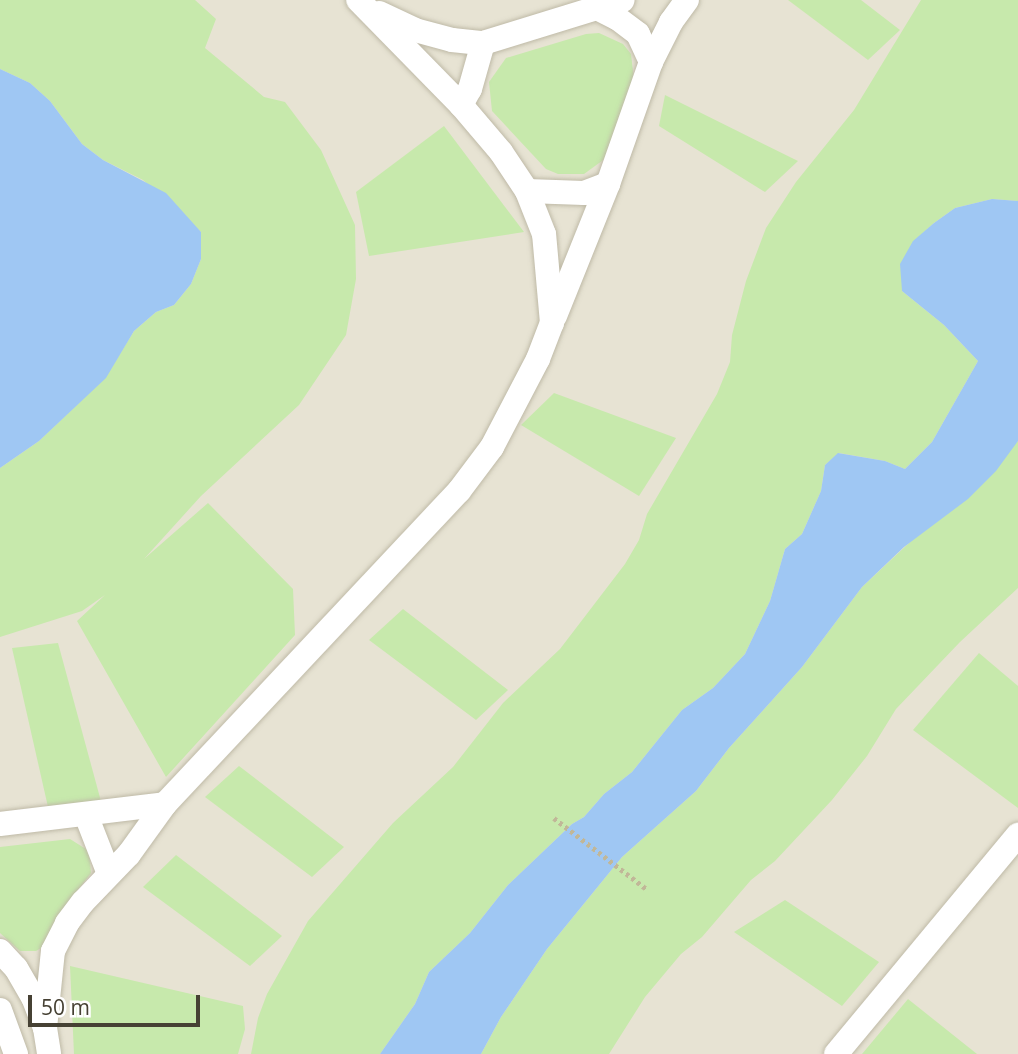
<!DOCTYPE html>
<style>
body{margin:0}
#map{position:relative;width:1018px;height:1054px;overflow:hidden;background:#f3f1e5;font-family:"Open Sans",sans-serif}
div>[style]{position:absolute}
[style*='--x']{left:calc(var(--x)*1px);top:calc(var(--y)*1px);width:calc(var(--w)*1px);rotate:calc(var(--a)*1deg)}
.residential>*{inset:0;background:#e7e3d3;transform-origin:0 0}
.green>*{inset:0;background:#c7e9ac}
.water>*{inset:0;background:#9fc7f3}
.path>*{height:4.5px;margin-top:-2.25px;transform-origin:0;background:repeating-linear-gradient(90deg,#c1b798 0 3.5px,transparent 0 7px)}
.roads{filter:drop-shadow(0 0 2px #bfbaa7) drop-shadow(0 0 2px #bfbaa7)}
.minor>*{height:24px;margin:-12px;padding:0 12px;transform-origin:12px;border-radius:12px;background:#fff}
span{translate:-50% -50%;white-space:nowrap;text-align:center;line-height:1.15;-webkit-text-stroke:6px #fff;paint-order:stroke}
.scale{position:absolute;left:28px;top:995px;width:172px;height:32px;box-sizing:border-box;border:4px solid #464134;border-top:0;padding-left:9px;font-size:21px;line-height:24px;white-space:nowrap;color:#464134;-webkit-text-stroke:5px #fff;paint-order:stroke}
</style>
<div id="map">
<div class="residential">
<i style="left:0;top:0;width:1018px;height:1054px"></i>
</div>
<div class="green">
<i style="clip-path:polygon(0 0,195px 0,216px 19px,205px 48px,264px 97px,285px 102px,321px 150px,355px 225px,356px 279px,346px 335px,299px 405px,201px 496px,144px 559px,208px 503px,293px 589px,295px 635px,166px 777px,77px 621px,105px 595px,82px 611px,0 637px,0 468px,39px 441px,105px 378px,134px 331px,156px 312px,174px 305px,191px 284px,201px 259px,201px 232px,143px 180px,103px 160px,82px 144px,50px 101px,30px 83px,0 69px)"></i>
<i style="clip-path:polygon(788px 0,861px 0,900px 30px,868px 60px)"></i>
<i style="clip-path:polygon(921px 0,1018px 0,1018px 201px,992px 199px,955px 208px,934px 223px,914px 241px,902px 291px,944px 325px,978px 361px,932px 442px,905px 469px,885px 461px,839px 453px,825px 465px,821px 491px,802px 534px,785px 549px,770px 601px,745px 654px,713px 688px,682px 710px,632px 772px,604px 794px,584px 817px,572px 824px,508px 885px,470px 933px,429px 972px,415px 1004px,380px 1054px,251px 1054px,258px 1018px,267px 994px,308px 921px,393px 823px,453px 767px,503px 703px,560px 649px,625px 564px,639px 540px,647px 514px,717px 394px,730px 362px,732px 335px,746px 281px,766px 228px,796px 182px,854px 110px)"></i>
<i style="clip-path:polygon(599px 33px,623px 44px,631px 54px,634px 80px,606px 158px,584px 174px,558px 174px,546px 169px,492px 111px,489px 82px,506px 58px,586px 34px)"></i>
<i style="clip-path:polygon(665px 95px,798px 161px,765px 192px,659px 126px)"></i>
<i style="clip-path:polygon(444px 126px,524px 232px,369px 256px,356px 192px)"></i>
<i style="clip-path:polygon(554px 393px,676px 438px,639px 496px,521px 425px)"></i>
<i style="clip-path:polygon(1018px 441px,1018px 588px,960px 642px,896px 709px,867px 756px,832px 800px,775px 861px,751px 880px,702px 937px,681px 954px,645px 997px,609px 1054px,481px 1054px,501px 1017px,547px 949px,622px 857px,696px 791px,729px 748px,802px 667px,862px 587px)"></i>
<i style="clip-path:polygon(403px 609px,508px 690px,476px 720px,369px 640px)"></i>
<i style="clip-path:polygon(58px 643px,102px 805px,48px 807px,12px 648px)"></i>
<i style="clip-path:polygon(979px 653px,1018px 686px,1018px 808px,913px 730px)"></i>
<i style="clip-path:polygon(239px 766px,344px 847px,312px 877px,205px 797px)"></i>
<i style="clip-path:polygon(70px 839px,89px 851px,91px 873px,61px 912px,43px 947px,36px 951px,20px 951px,0 933px,0 847px)"></i>
<i style="clip-path:polygon(176px 855px,282px 936px,250px 966px,143px 887px)"></i>
<i style="clip-path:polygon(785px 900px,879px 962px,842px 1006px,734px 932px)"></i>
<i style="clip-path:polygon(70px 966px,243px 1006px,245px 1029px,238px 1054px,74px 1054px)"></i>
<i style="clip-path:polygon(908px 999px,977px 1054px,862px 1054px)"></i>
</div>
<div class="water">
<i style="clip-path:polygon(0 69px,30px 83px,50px 101px,82px 144px,103px 160px,166px 193px,201px 232px,201px 259px,191px 284px,174px 305px,156px 312px,134px 331px,106px 378px,39px 441px,0 468px)"></i>
<i style="clip-path:polygon(992px 199px,1018px 201px,1018px 441px,996px 471px,968px 499px,904px 547px,862px 587px,802px 667px,729px 748px,696px 791px,622px 857px,547px 949px,501px 1017px,481px 1054px,380px 1054px,415px 1004px,429px 972px,470px 933px,508px 885px,572px 824px,584px 817px,604px 794px,632px 772px,682px 710px,713px 688px,745px 654px,770px 601px,785px 549px,802px 534px,821px 491px,825px 465px,838px 453px,885px 461px,905px 469px,932px 442px,978px 361px,944px 325px,902px 291px,900px 264px,913px 241px,934px 223px,955px 208px)"></i>
</div>
<div class="path">
<i style="--x:554;--y:818;--w:118;--a:37.5"></i>
</div>
<div class="roads">
<div class="minor">
<i style="--x:597;--y:8;--w:22;--a:27"></i>
<i style="--x:617;--y:18;--w:26;--a:37"></i>
<i style="--x:638;--y:34;--w:31;--a:65"></i>
<i style="--x:379;--y:13;--w:40;--a:25"></i>
<i style="--x:415;--y:30;--w:38;--a:15"></i>
<i style="--x:452;--y:40;--w:31;--a:6"></i>
<i style="--x:483;--y:43;--w:146;--a:-17.1"></i>
<i style="--x:461;--y:105;--w:18;--a:-61"></i>
<i style="--x:470;--y:89;--w:48;--a:-74.2"></i>
<i style="--x:527;--y:191;--w:57;--a:2"></i>
<i style="--x:584;--y:193;--w:26;--a:-21"></i>
<i style="--x:555;--y:316;--w:142;--a:-68.1"></i>
<i style="--x:608;--y:184;--w:129;--a:-70.6"></i>
<i style="--x:651;--y:62;--w:45;--a:-63.4"></i>
<i style="--x:671;--y:22;--w:27;--a:-54"></i>
<i style="--x:86;--y:815;--w:63;--a:68.7"></i>
<i style="--x:0;--y:824;--w:166;--a:-6.9"></i>
<i style="--x:0;--y:951;--w:23;--a:47"></i>
<i style="--x:16;--y:968;--w:34;--a:60"></i>
<i style="--x:33;--y:997;--w:33;--a:69"></i>
<i style="--x:45;--y:1028;--w:26;--a:81"></i>
<i style="--x:0;--y:1010;--w:47;--a:70"></i>
<i style="--x:45;--y:1028;--w:77;--a:-84.1"></i>
<i style="--x:53;--y:951;--w:31;--a:-63"></i>
<i style="--x:67;--y:923;--w:26;--a:-53"></i>
<i style="--x:83;--y:902;--w:66;--a:-46.2"></i>
<i style="--x:129;--y:854;--w:62;--a:-54.2"></i>
<i style="--x:165;--y:804;--w:429;--a:-46.8"></i>
<i style="--x:459;--y:491;--w:55;--a:-53.1"></i>
<i style="--x:492;--y:447;--w:99;--a:-62.4"></i>
<i style="--x:538;--y:359;--w:39;--a:-69"></i>
<i style="--x:552;--y:323;--w:89;--a:-95.1"></i>
<i style="--x:544;--y:234;--w:46;--a:-111.6"></i>
<i style="--x:527;--y:191;--w:47;--a:-123.7"></i>
<i style="--x:501;--y:152;--w:62;--a:-130.4"></i>
<i style="--x:461;--y:105;--w:147;--a:-134.4"></i>
<i style="--x:836;--y:1054;--w:285;--a:-50.3"></i>
</div>
</div>
<div class="scale">50 m</div>
</div>
